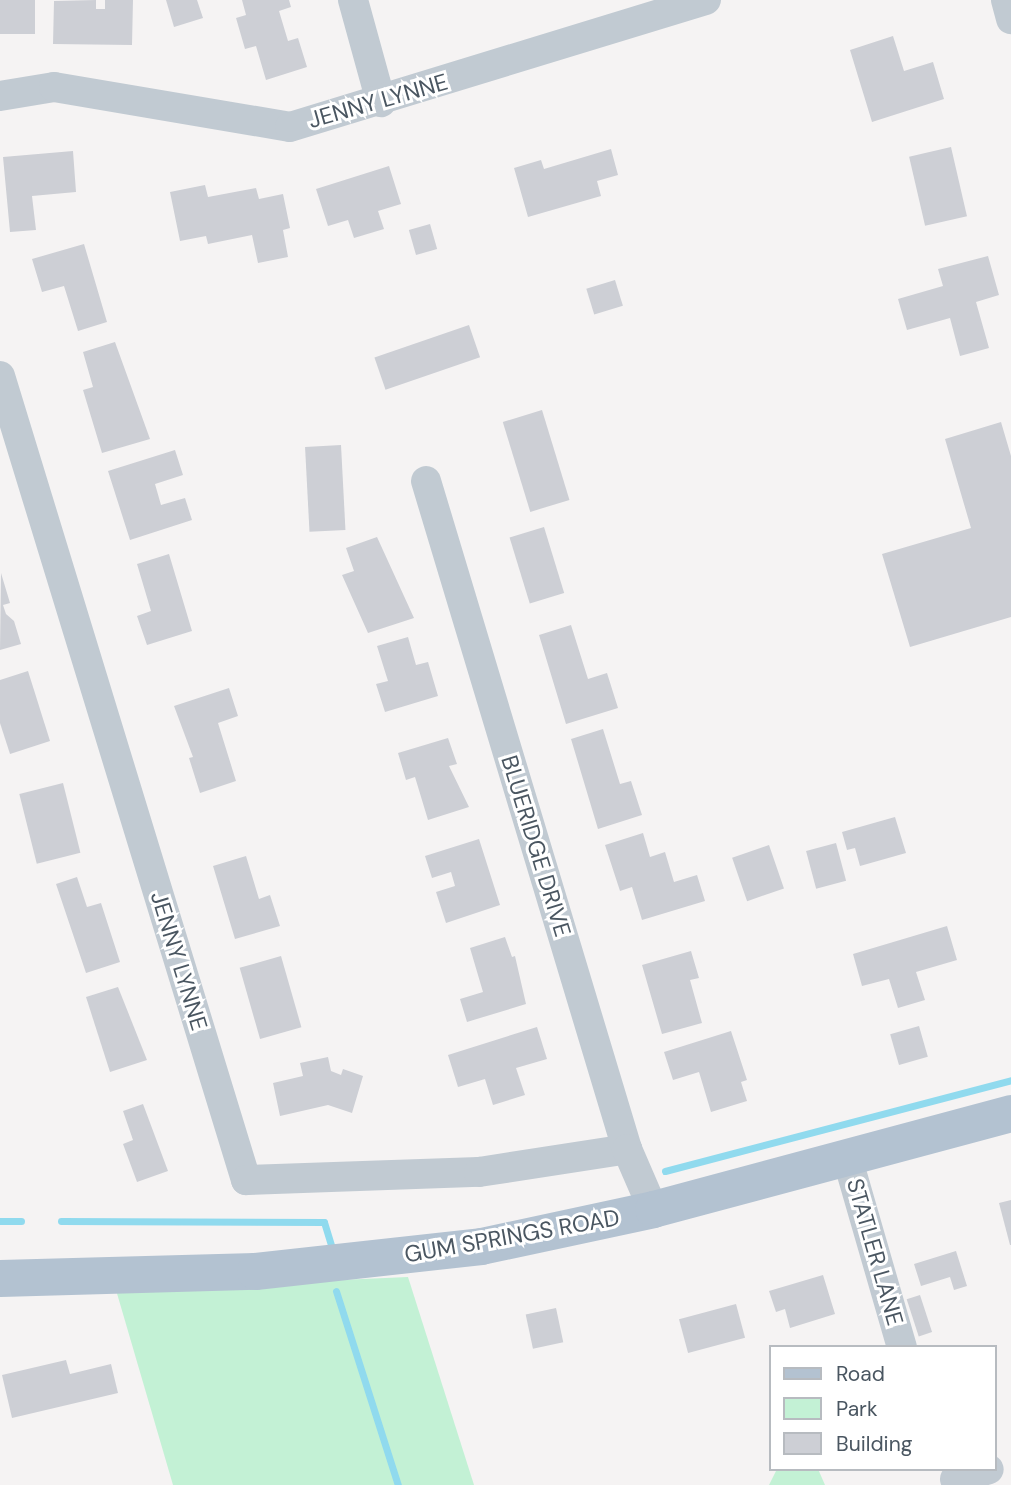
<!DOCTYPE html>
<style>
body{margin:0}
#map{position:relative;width:1011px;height:1485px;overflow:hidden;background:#f5f3f3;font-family:"DM Sans",sans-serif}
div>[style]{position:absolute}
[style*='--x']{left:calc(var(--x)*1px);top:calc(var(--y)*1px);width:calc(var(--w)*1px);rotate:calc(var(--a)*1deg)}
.green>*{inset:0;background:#c3f1d5}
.stream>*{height:7px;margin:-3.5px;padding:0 3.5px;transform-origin:3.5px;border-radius:3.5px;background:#90daee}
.building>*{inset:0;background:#cdcfd5;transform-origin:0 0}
.minor>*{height:30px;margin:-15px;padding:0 15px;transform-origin:15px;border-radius:15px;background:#c1cad2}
.major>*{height:37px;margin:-18.5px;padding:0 18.5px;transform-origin:18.5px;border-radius:18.5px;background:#b3c2d1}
span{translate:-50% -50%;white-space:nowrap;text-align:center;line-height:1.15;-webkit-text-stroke:6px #fff;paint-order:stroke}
.street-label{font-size:23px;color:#4a5661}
.legend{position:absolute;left:769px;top:1345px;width:228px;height:126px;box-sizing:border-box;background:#fff;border:2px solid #b7bbc0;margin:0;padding:9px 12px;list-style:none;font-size:21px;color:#4a5661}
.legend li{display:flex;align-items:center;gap:14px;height:35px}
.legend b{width:35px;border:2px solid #b7bbc0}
</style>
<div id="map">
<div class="green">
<i style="clip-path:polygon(408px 1277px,474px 1485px,173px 1485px,116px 1290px)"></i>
<i style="clip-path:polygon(777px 1469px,818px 1469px,825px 1485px,769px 1485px)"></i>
</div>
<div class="stream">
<i style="--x:665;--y:1171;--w:358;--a:-14.7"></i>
<i style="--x:0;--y:1221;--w:21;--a:0"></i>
<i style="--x:61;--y:1221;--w:263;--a:0.2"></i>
<i style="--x:324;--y:1222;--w:28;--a:73"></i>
<i style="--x:336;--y:1291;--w:204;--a:72.3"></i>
</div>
<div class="building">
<i style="left:35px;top:0;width:34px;height:35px;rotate:90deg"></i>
<i style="clip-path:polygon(96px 0,96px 9px,105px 9px,105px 0,133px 0,132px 45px,53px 44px,54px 1px)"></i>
<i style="clip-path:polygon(166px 0,197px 0,203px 18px,174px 27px)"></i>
<i style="clip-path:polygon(242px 0,289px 0,291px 7px,279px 11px,288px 41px,298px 38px,307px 67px,266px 80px,256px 46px,245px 49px,236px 18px,246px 15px)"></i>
<i style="clip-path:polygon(893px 36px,904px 71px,933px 62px,944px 99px,872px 122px,850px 50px)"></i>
<i style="left:951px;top:147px;width:71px;height:43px;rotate:77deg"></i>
<i style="clip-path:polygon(611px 149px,618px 175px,597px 181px,601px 196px,528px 217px,514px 168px,541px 160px,544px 169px)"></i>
<i style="clip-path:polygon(73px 151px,76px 192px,32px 196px,36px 230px,10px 232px,3px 157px)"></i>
<i style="clip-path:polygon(389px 166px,401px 204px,378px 211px,384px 229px,354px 238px,348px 220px,328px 226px,316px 189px)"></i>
<i style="clip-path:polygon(205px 185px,208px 197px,256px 188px,259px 199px,283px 194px,290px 228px,283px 230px,288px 257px,258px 263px,252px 235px,208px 244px,206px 236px,180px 241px,170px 192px)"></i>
<i style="left:430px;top:224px;width:26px;height:22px;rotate:74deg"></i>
<i style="clip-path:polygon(84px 244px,107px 322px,78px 331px,64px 286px,42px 292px,32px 259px)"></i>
<i style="clip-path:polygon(988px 256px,999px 295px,976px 302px,989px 348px,960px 356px,950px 318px,907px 330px,898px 299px,943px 286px,938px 269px)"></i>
<i style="left:615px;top:280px;width:27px;height:30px;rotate:73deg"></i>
<i style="left:469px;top:325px;width:34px;height:100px;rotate:71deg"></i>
<i style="clip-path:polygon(115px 342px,150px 439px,102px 453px,83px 390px,93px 387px,83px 352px)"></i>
<i style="left:542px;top:410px;width:94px;height:41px;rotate:73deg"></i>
<i style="clip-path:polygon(1001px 422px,1011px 456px,1011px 617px,910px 647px,882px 554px,971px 528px,945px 439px)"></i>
<i style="left:341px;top:445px;width:85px;height:36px;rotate:87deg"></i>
<i style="clip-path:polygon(175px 450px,183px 475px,155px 484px,161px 505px,185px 498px,192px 520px,130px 540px,108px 471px)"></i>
<i style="left:544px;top:527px;width:69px;height:36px;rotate:73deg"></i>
<i style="clip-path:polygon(377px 537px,414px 618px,368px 633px,342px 575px,354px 571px,346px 548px)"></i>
<i style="clip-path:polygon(169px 554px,192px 631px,147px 645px,137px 616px,151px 611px,137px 564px)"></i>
<i style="clip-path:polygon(1px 573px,10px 603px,3px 605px,6px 614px,14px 621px,21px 644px,0 650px)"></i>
<i style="clip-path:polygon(571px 625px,588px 679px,607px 673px,618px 708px,566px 724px,539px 635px)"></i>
<i style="clip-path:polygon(408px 637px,416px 665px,428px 662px,438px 696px,385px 712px,376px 684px,388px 681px,377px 646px)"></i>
<i style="clip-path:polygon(28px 671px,50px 741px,10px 754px,0 723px,0 680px)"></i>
<i style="clip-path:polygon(229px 688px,238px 716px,218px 723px,236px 781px,200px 793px,189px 758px,193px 757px,174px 706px)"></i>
<i style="clip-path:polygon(603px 729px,620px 784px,631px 781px,642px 815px,598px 829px,571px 739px)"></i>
<i style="clip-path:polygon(448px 738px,457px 764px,449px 766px,469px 807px,428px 820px,415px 777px,406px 780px,398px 753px)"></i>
<i style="left:63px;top:783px;width:72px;height:45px;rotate:76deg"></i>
<i style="clip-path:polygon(895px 817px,906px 853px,860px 866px,855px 848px,847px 850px,842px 832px)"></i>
<i style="clip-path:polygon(643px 833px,650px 857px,665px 852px,674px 882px,697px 875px,705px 901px,642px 920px,632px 887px,620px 891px,605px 845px)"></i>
<i style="clip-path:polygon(479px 839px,500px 905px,446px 923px,436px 892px,455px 886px,451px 872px,432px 878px,425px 856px)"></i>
<i style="left:836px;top:843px;width:39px;height:31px;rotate:75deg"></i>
<i style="left:769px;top:845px;width:46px;height:39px;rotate:71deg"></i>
<i style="clip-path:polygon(246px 856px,259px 899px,270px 895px,280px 926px,235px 939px,213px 866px)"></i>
<i style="clip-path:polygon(77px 877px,87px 907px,101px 903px,120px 962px,86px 973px,56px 884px)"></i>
<i style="clip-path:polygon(947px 926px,957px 960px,916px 972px,925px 1000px,898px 1008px,889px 979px,862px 986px,853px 954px)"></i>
<i style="clip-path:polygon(505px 937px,512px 957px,515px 956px,526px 1004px,467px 1022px,460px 999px,483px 992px,470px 948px)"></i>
<i style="clip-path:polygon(691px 951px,699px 978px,690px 980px,702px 1023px,662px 1034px,642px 965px)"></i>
<i style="left:281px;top:956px;width:74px;height:43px;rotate:74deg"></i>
<i style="clip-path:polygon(118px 987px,147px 1060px,110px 1072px,86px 997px)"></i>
<i style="left:919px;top:1026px;width:32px;height:30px;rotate:74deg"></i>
<i style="clip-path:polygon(537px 1027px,547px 1059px,516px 1068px,525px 1095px,493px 1105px,485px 1079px,458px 1087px,448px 1055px)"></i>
<i style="clip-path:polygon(731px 1031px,747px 1080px,741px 1082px,747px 1101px,711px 1112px,699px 1072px,673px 1080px,664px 1052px)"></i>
<i style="clip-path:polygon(328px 1057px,331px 1071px,341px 1075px,343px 1069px,363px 1076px,352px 1113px,328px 1105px,280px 1116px,273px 1083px,303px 1076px,300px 1063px)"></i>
<i style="clip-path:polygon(143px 1104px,168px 1171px,137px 1182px,123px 1144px,133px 1140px,123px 1111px)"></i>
<i style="clip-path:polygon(1011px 1200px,1011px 1245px,1010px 1245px,999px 1203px)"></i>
<i style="clip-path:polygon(956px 1251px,967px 1286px,954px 1290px,950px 1277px,921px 1286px,914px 1264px)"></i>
<i style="clip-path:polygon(823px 1275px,835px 1314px,790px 1328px,785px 1309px,776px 1312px,769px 1291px)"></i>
<i style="left:920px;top:1295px;width:39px;height:14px;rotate:72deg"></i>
<i style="left:736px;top:1304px;width:35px;height:59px;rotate:75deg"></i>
<i style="left:556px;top:1308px;width:35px;height:31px;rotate:78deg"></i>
<i style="clip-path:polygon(66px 1360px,70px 1374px,111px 1364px,118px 1393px,12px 1418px,2px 1375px)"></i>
</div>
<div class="minor">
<i style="--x:353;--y:0;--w:106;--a:74.6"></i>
<i style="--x:1006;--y:0;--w:20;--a:75"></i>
<i style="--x:0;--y:96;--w:55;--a:-9.5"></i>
<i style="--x:54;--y:87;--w:239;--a:9.6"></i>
<i style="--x:290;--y:127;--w:435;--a:-17"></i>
<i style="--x:0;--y:376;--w:841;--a:72.99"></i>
<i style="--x:246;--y:1180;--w:233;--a:-2"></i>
<i style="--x:479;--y:1172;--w:150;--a:-8.8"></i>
<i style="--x:426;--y:481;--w:698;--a:73.25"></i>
<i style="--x:627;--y:1149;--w:65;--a:66.6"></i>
<i style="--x:847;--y:1157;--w:198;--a:73.9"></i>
<i style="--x:955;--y:1479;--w:35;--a:-16"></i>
</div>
<div class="major">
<i style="--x:0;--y:1278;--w:255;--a:-1.6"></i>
<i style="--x:255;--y:1271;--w:227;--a:-6.3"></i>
<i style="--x:481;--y:1246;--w:176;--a:-12.1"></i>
<i style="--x:653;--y:1209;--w:371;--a:-15"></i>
</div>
<div class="street-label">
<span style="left:378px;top:101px;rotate:-16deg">JENNY LYNNE</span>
<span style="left:536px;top:846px;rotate:73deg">BLUERIDGE DRIVE</span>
<span style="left:179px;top:961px;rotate:73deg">JENNY LYNNE</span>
<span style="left:512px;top:1236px;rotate:-10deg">GUM SPRINGS ROAD</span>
<span style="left:875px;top:1252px;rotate:74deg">STATLER LANE</span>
</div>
<ul class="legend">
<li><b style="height:9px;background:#b3c2d1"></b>Road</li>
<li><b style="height:19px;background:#c3f1d5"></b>Park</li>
<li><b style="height:19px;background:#cdcfd5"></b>Building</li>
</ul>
</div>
